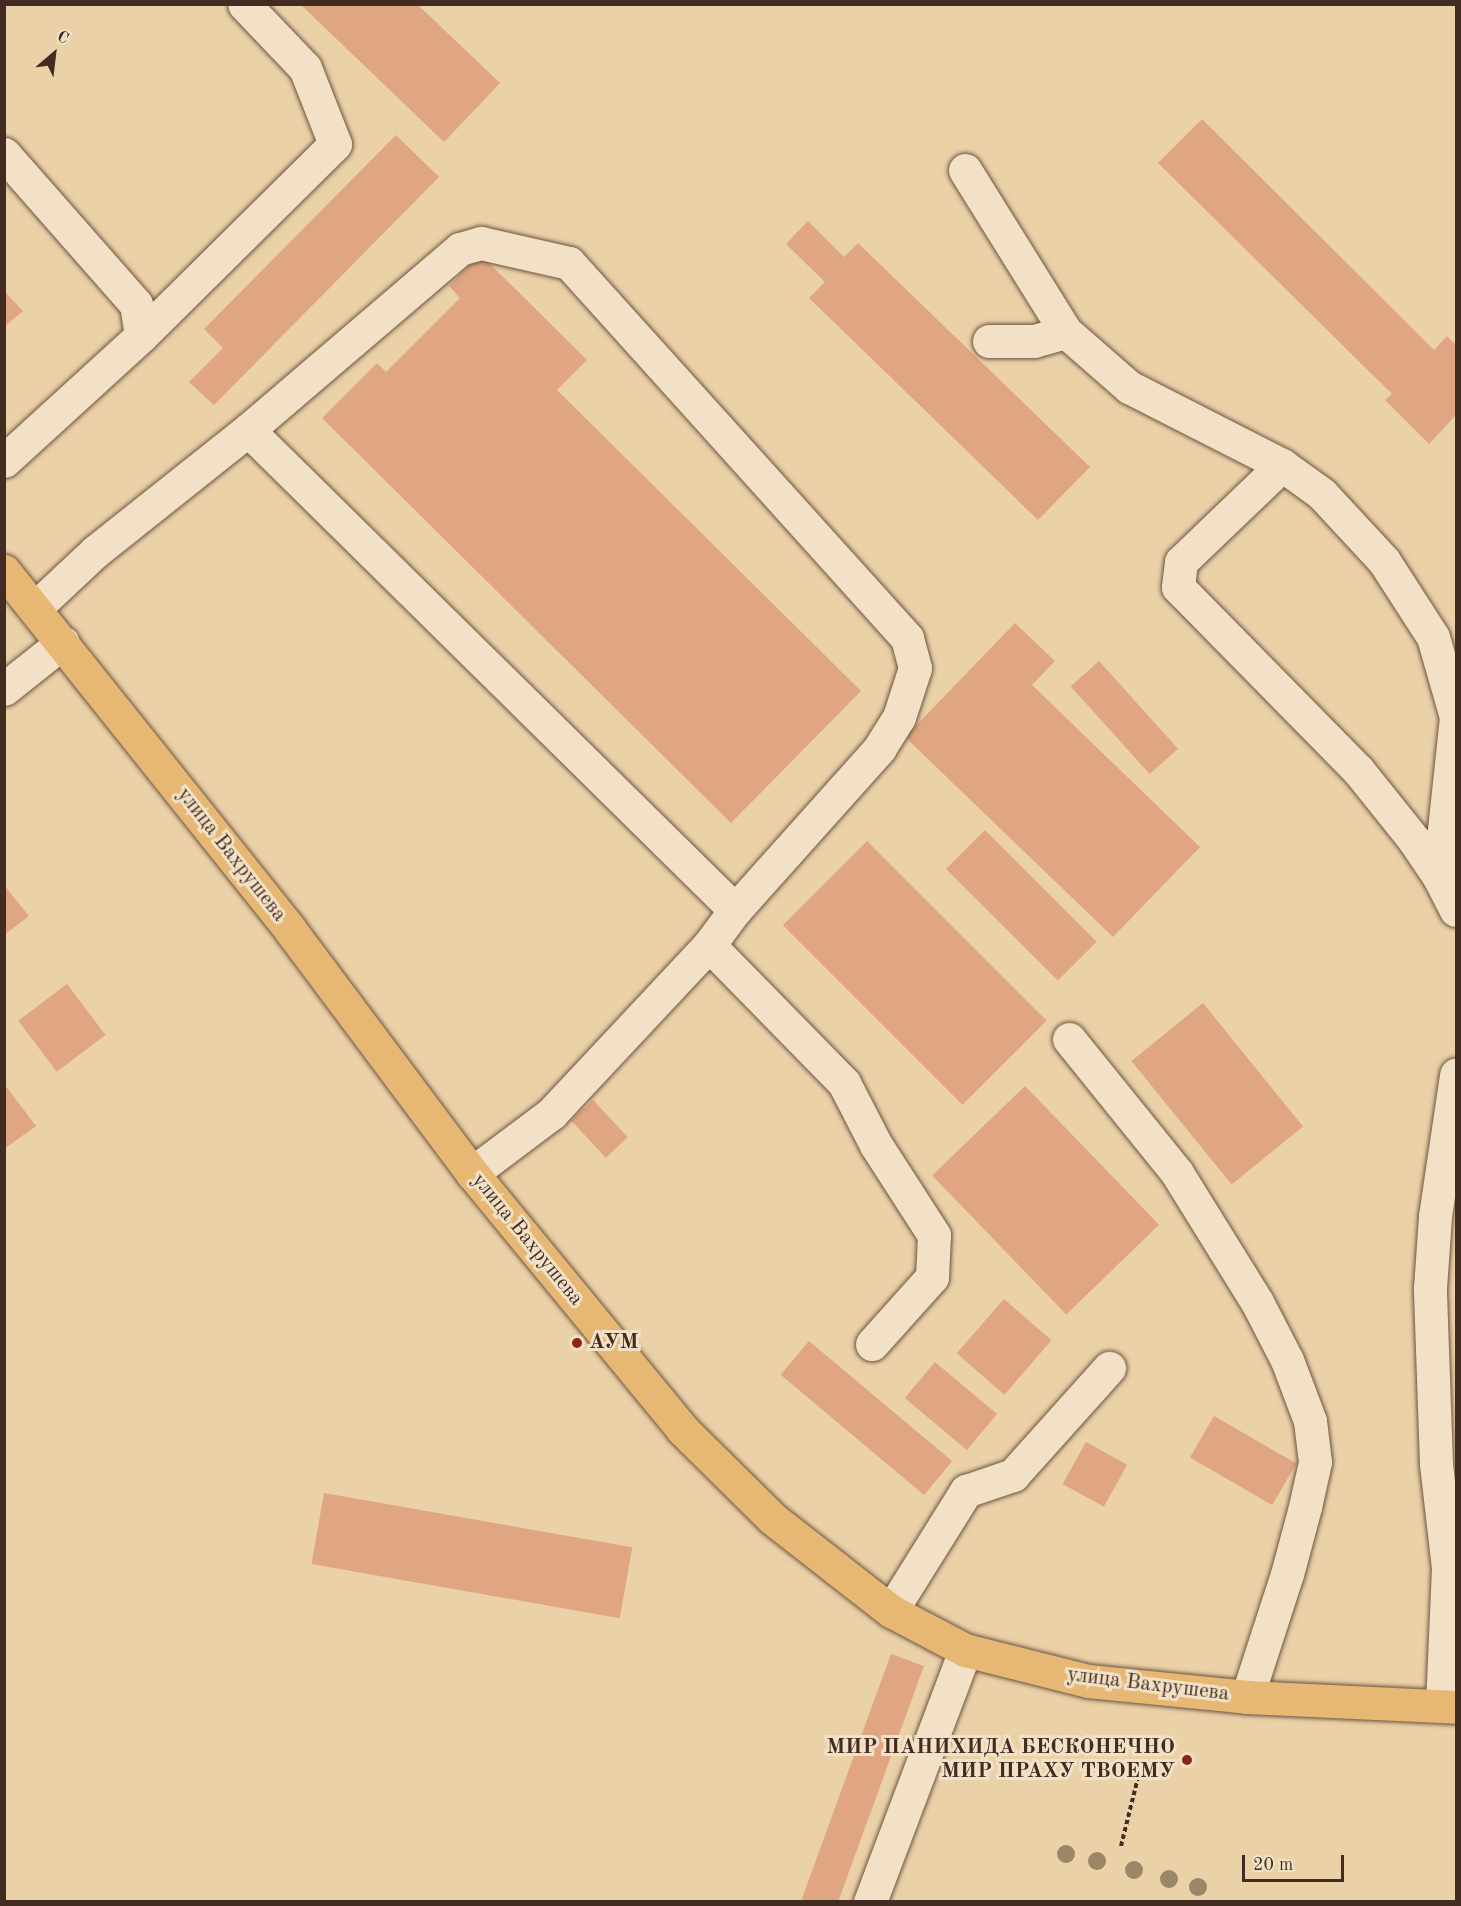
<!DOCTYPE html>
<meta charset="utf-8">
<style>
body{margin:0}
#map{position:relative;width:1461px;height:1906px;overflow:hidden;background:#ebd1a7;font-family:"Old Standard TT",serif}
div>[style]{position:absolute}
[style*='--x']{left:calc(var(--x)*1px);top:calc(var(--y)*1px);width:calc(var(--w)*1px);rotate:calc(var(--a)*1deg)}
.building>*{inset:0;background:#e0a581;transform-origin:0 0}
.path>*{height:4px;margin-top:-2px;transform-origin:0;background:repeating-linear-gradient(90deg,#422b21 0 4.5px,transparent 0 7.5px)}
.roads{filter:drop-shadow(0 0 2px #6c5442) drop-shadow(0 0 2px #6c5442)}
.minor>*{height:33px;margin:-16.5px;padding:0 16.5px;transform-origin:16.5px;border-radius:16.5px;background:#f2e1c6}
.major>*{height:33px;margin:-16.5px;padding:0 16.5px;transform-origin:16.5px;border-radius:16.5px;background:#e6b874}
.trees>*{width:18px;height:18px;margin:-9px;border-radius:50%;background:#9b8668}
.dots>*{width:16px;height:16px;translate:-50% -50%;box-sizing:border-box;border:3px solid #f2e1c6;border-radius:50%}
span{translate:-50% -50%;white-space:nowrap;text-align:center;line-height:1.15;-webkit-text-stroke:6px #f2e1c6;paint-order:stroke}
.street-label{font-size:21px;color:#422b21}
.poi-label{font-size:21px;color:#422b21;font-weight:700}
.left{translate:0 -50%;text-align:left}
.right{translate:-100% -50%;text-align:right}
.frame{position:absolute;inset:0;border:6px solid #422b21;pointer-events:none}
.north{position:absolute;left:24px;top:24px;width:60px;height:60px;-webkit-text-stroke:4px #f2e1c6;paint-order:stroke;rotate:28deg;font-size:16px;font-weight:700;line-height:24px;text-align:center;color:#422b21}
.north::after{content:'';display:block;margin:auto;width:21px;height:27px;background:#422b21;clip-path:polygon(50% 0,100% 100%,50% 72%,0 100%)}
.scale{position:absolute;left:1242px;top:1855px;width:102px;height:27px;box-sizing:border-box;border:3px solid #422b21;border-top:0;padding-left:8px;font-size:18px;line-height:21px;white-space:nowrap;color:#422b21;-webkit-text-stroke:4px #f2e1c6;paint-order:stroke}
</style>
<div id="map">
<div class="building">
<i style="clip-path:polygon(300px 4px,417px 4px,500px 83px,444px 142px)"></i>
<i style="clip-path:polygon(1202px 119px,1434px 350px,1447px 336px,1456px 345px,1456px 415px,1429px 444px,1385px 400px,1392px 394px,1158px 163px)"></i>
<i style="clip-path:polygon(396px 135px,439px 177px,214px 405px,189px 382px,223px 348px,204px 329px)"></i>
<i style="clip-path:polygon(808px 221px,844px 257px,858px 243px,1090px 467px,1038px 520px,809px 298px,825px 282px,786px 244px)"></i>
<i style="clip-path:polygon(480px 254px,587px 360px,557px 390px,861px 691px,731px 823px,322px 418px,377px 363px,386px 372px,460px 298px,449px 286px)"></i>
<i style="clip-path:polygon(4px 291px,23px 311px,4px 327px)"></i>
<i style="clip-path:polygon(1015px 623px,1055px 661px,1032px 685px,1200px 847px,1113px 937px,905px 737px)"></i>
<i style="left:1099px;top:661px;width:118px;height:38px;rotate:48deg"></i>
<i style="left:985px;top:830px;width:158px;height:55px;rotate:45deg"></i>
<i style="left:867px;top:841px;width:254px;height:119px;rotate:45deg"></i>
<i style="clip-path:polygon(4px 885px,29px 916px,4px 935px)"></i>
<i style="left:67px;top:984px;width:64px;height:61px;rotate:53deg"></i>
<i style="left:1203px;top:1003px;width:159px;height:92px;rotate:51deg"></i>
<i style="clip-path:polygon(4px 1084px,36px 1126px,4px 1149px)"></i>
<i style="left:1025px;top:1086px;width:193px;height:129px;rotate:46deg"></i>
<i style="left:593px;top:1100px;width:51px;height:30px;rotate:47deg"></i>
<i style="left:1004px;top:1299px;width:63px;height:72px;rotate:41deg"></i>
<i style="left:809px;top:1341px;width:187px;height:44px;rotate:40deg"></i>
<i style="left:935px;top:1362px;width:81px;height:47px;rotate:40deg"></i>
<i style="left:1214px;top:1416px;width:95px;height:48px;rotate:30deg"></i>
<i style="left:1086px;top:1442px;width:47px;height:48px;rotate:29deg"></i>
<i style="left:324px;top:1493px;width:313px;height:72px;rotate:10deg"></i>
<i style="left:891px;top:1654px;width:35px;height:262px;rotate:20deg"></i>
</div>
<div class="path">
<i style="--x:1121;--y:1846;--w:75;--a:-76.1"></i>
</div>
<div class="roads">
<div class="minor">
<i style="--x:4;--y:154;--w:200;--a:48.7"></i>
<i style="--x:136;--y:304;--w:32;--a:81"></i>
<i style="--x:141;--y:336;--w:185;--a:137.6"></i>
<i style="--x:965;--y:170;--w:191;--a:58.1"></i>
<i style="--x:141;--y:336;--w:273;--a:-44.7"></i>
<i style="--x:335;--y:144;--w:82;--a:-111.5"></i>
<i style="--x:305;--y:68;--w:88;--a:-133.6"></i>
<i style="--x:989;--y:341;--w:45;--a:0"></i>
<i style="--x:1034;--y:341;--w:33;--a:-16"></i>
<i style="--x:1066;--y:332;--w:84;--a:41.1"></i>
<i style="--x:1129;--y:387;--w:172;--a:27"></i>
<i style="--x:1282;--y:465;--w:49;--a:35.9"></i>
<i style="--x:1322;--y:494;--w:91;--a:47.2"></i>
<i style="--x:1384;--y:561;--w:90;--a:57.2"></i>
<i style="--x:1433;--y:637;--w:83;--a:74"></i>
<i style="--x:1456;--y:717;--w:161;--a:96.1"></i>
<i style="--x:1439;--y:877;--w:37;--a:63"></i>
<i style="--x:248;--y:430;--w:279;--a:-40.5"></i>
<i style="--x:460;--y:249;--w:22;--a:-16"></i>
<i style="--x:481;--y:243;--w:90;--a:12.8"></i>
<i style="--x:569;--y:263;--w:505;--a:47.97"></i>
<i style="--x:907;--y:638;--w:31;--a:75"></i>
<i style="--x:915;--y:668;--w:52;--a:108.1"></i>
<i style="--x:899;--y:717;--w:36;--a:122"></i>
<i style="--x:880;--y:748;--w:217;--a:131.8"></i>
<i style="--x:735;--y:910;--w:44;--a:126.6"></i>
<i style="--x:709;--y:945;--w:230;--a:133.1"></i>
<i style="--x:552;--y:1113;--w:100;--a:143.1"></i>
<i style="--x:1282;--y:465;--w:140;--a:136.2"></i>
<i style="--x:1181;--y:562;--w:25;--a:97"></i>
<i style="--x:1178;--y:587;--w:257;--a:45.5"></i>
<i style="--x:1358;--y:770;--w:90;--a:51.3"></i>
<i style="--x:1414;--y:840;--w:45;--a:56"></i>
<i style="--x:35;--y:608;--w:83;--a:-43.1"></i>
<i style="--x:96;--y:551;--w:194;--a:-38.5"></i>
<i style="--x:248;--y:430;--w:684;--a:44.59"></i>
<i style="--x:4;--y:689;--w:75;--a:-38.5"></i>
<i style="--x:709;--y:945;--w:193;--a:45.6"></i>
<i style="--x:844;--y:1083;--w:70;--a:62.7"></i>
<i style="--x:876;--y:1145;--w:107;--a:57.2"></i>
<i style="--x:934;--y:1235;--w:42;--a:92.7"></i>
<i style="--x:932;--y:1277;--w:90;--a:131.8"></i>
<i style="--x:1069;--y:1039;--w:172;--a:51.1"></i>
<i style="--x:1177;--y:1173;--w:152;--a:58.2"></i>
<i style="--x:1257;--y:1302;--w:65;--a:62.7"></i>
<i style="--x:1287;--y:1360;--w:65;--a:69.3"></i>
<i style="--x:1310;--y:1421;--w:41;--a:83"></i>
<i style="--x:1315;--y:1462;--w:46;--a:102.5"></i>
<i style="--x:1305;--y:1507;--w:69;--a:105"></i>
<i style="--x:1287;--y:1574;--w:129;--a:108"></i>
<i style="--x:891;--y:1611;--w:142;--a:-58"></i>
<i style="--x:966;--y:1491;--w:50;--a:-18.8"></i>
<i style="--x:1013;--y:1475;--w:144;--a:-48.1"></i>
<i style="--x:1442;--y:1705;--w:137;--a:-87.5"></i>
<i style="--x:1448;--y:1568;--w:105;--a:-96.6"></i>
<i style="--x:1436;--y:1464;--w:176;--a:-92"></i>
<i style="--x:1430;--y:1288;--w:72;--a:-86"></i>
<i style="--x:1435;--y:1216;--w:143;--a:-81.5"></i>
<i style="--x:870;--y:1902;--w:269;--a:-69.3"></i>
</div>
<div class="major">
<i style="--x:4;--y:571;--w:460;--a:51.4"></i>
<i style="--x:291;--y:931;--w:302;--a:53.2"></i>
<i style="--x:472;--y:1173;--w:331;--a:50.6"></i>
<i style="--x:682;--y:1429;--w:128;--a:44.7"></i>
<i style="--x:773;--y:1519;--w:81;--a:38"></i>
<i style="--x:837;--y:1569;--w:68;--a:37.9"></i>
<i style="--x:891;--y:1611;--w:84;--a:27.8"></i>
<i style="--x:965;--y:1650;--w:127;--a:14.1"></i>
<i style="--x:1088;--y:1681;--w:160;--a:5.7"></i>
<i style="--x:1247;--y:1697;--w:209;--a:2.7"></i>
</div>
</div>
<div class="trees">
<i style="left:1066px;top:1854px"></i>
<i style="left:1097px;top:1861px"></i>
<i style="left:1134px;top:1870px"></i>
<i style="left:1169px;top:1879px"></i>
<i style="left:1198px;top:1887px"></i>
</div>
<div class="dots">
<i style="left:577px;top:1343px;background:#8f2418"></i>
<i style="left:1187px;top:1760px;background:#8f2418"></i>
</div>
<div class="street-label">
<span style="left:231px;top:855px;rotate:52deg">улица Вахрушева</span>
<span style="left:527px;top:1240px;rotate:51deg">улица Вахрушева</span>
<span style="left:1148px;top:1685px;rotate:7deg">улица Вахрушева</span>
</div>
<div class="poi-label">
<span class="left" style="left:589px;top:1343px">АУМ</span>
<span class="right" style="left:1175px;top:1760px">МИР ПАНИХИДА БЕСКОНЕЧНО<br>МИР ПРАХУ ТВОЕМУ</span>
</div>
<div class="frame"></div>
<div class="north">С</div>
<div class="scale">20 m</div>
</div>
